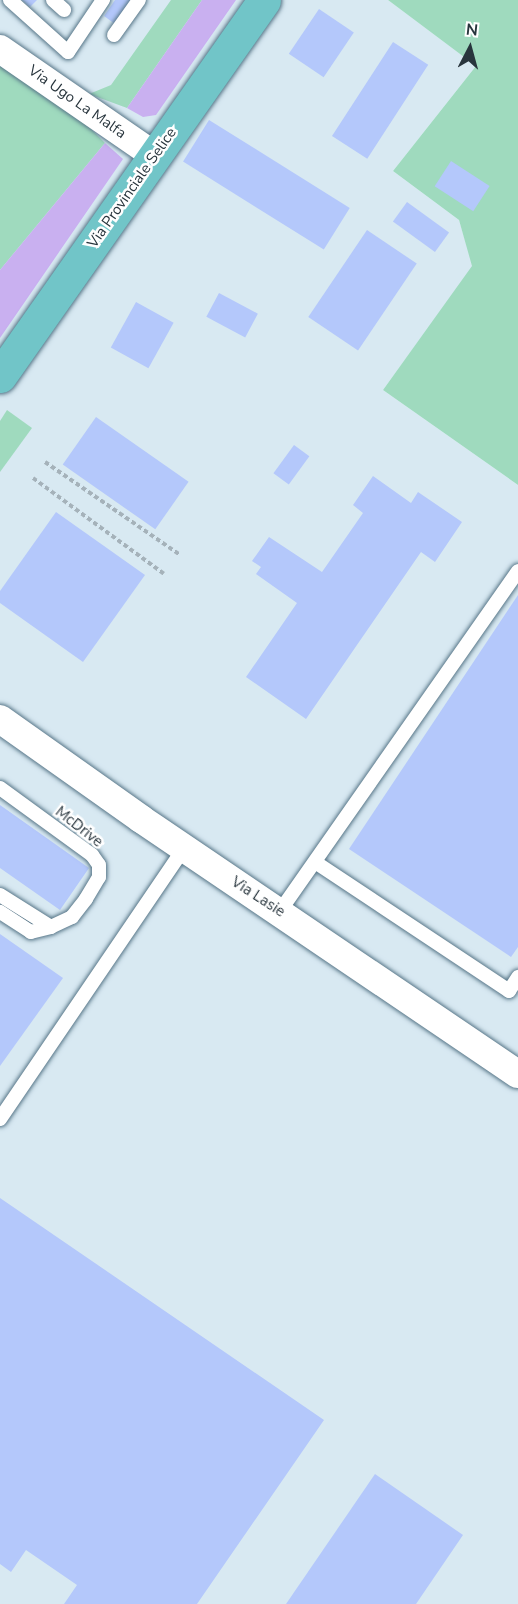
<!DOCTYPE html>
<style>
body{margin:0}
#map{position:relative;width:518px;height:1604px;overflow:hidden;background:#e9f7ff;font-family:"Nunito Sans",sans-serif}
div>[style]{position:absolute}
[style*='--x']{left:calc(var(--x)*1px);top:calc(var(--y)*1px);width:calc(var(--w)*1px);rotate:calc(var(--a)*1deg)}
.built>*{inset:0;background:#d8e9f2}
.green>*{inset:0;background:#9fdabe}
.water>*{inset:0;background:#c9b0f0}
.building>*{inset:0;background:#b4c8fb;transform-origin:0 0}
.path>*{height:4px;margin-top:-2px;transform-origin:0;background:repeating-linear-gradient(90deg,#a5b2ba 0 4.5px,transparent 0 7.5px)}
.roads{filter:drop-shadow(0 0 2px #577688) drop-shadow(0 0 2px #577688)}
.lane>*{height:14px;margin:-7px;padding:0 7px;transform-origin:7px;border-radius:7px;background:#fff}
.street>*{height:28px;margin:-14px;padding:0 14px;transform-origin:14px;border-radius:14px;background:#fff}
.primary>*{height:33px;margin:-16.5px;padding:0 16.5px;transform-origin:16.5px;border-radius:16.5px;background:#71c5c8}
span{translate:-50% -50%;white-space:nowrap;text-align:center;line-height:1.15;-webkit-text-stroke:5px #fff;paint-order:stroke}
.street-label{font-size:15px;color:#28353d}
.north{position:absolute;left:440px;top:18px;width:60px;height:60px;-webkit-text-stroke:4px #fff;paint-order:stroke;rotate:6deg;font-size:16px;font-weight:700;line-height:24px;text-align:center;color:#28353d}
.north::after{content:'';display:block;margin:auto;width:21px;height:27px;background:#28353d;clip-path:polygon(50% 0,100% 100%,50% 72%,0 100%)}
</style>
<div id="map">
<div class="built">
<i style="clip-path:polygon(0 0,388px 0,476px 66px,393px 171px,459px 220px,473px 266px,383px 390px,518px 485px,518px 1604px,0 1604px)"></i>
</div>
<div class="green">
<i style="clip-path:polygon(171px 0,202px 0,127px 108px,89px 94px,111px 85px)"></i>
<i style="clip-path:polygon(388px 0,518px 0,518px 485px,383px 390px,472px 266px,459px 220px,393px 171px,476px 66px)"></i>
<i style="clip-path:polygon(0 59px,72px 110px,105px 143px,0 270px)"></i>
<i style="clip-path:polygon(7px 410px,32px 428px,0 472px,0 421px)"></i>
</div>
<div class="water">
<i style="clip-path:polygon(202px 0,236px 0,156px 115px,143px 117px,127px 108px)"></i>
<i style="clip-path:polygon(105px 143px,123px 159px,0 338px,0 270px)"></i>
</div>
<div class="building">
<i style="clip-path:polygon(22px 0,37px 0,30px 7px)"></i>
<i style="clip-path:polygon(115px 0,132px 0,115px 24px,104px 16px)"></i>
<i style="left:319px;top:9px;width:42px;height:54px;rotate:34deg"></i>
<i style="left:393px;top:42px;width:42px;height:112px;rotate:33deg"></i>
<i style="left:209px;top:120px;width:166px;height:49px;rotate:32deg"></i>
<i style="left:451px;top:161px;width:46px;height:30px;rotate:33deg"></i>
<i style="left:407px;top:202px;width:52px;height:24px;rotate:36deg"></i>
<i style="left:367px;top:230px;width:60px;height:105px;rotate:34deg"></i>
<i style="left:219px;top:293px;width:44px;height:27px;rotate:28deg"></i>
<i style="left:136px;top:302px;width:43px;height:52px;rotate:29deg"></i>
<i style="left:96px;top:417px;width:113px;height:58px;rotate:35deg"></i>
<i style="left:294px;top:445px;width:19px;height:35px;rotate:36deg"></i>
<i style="clip-path:polygon(373px 476px,411px 503px,418px 492px,462px 522px,435px 562px,421px 552px,306px 719px,246px 677px,297px 603px,256px 574px,261px 567px,252px 561px,269px 537px,322px 572px,363px 513px,353px 505px)"></i>
<i style="clip-path:polygon(56px 512px,145px 575px,83px 662px,0 603px,0 591px)"></i>
<i style="clip-path:polygon(518px 595px,518px 947px,511px 957px,349px 849px)"></i>
<i style="clip-path:polygon(0 805px,89px 868px,60px 910px,0 868px)"></i>
<i style="clip-path:polygon(0 934px,63px 978px,0 1066px)"></i>
<i style="clip-path:polygon(0 1198px,324px 1420px,197px 1604px,64px 1604px,77px 1585px,26px 1550px,11px 1572px,0 1564px)"></i>
<i style="clip-path:polygon(375px 1474px,463px 1535px,416px 1604px,286px 1604px)"></i>
</div>
<div class="path">
<i style="--x:45;--y:462;--w:163;--a:34.5"></i>
<i style="--x:33;--y:478;--w:162;--a:36.2"></i>
</div>
<div class="roads">
<div class="lane">
<i style="--x:10;--y:0;--w:78;--a:41.9"></i>
<i style="--x:68;--y:52;--w:63;--a:-56.1"></i>
<i style="--x:53;--y:0;--w:15;--a:42"></i>
<i style="--x:114;--y:35;--w:43;--a:-54.5"></i>
<i style="--x:0;--y:788;--w:114;--a:36.1"></i>
<i style="--x:92;--y:855;--w:12;--a:55"></i>
<i style="--x:99;--y:865;--w:12;--a:90"></i>
<i style="--x:99;--y:877;--w:26;--a:121"></i>
<i style="--x:86;--y:899;--w:23;--a:128"></i>
<i style="--x:72;--y:917;--w:23;--a:155"></i>
<i style="--x:51;--y:927;--w:21;--a:166"></i>
<i style="--x:31;--y:932;--w:37;--a:-147"></i>
<i style="--x:315;--y:862;--w:233;--a:33.6"></i>
<i style="--x:509;--y:991;--w:17;--a:-57"></i>
<i style="--x:0;--y:895;--w:60;--a:32.1"></i>
<i style="--x:280;--y:911;--w:415;--a:-55"></i>
<i style="--x:0;--y:1119;--w:328;--a:-55.8"></i>
</div>
<div class="street">
<i style="--x:0;--y:49;--w:188;--a:34.6"></i>
<i style="--x:0;--y:719;--w:173;--a:35.3"></i>
<i style="--x:141;--y:819;--w:455;--a:34.1"></i>
</div>
<div class="primary">
<i style="--x:0;--y:376;--w:459;--a:-54.9"></i>
</div>
</div>
<div class="street-label">
<span style="left:77px;top:102px;rotate:35deg">Via Ugo La Malfa</span>
<span style="left:132px;top:188px;rotate:-55deg">Via Provinciale Selice</span>
<span style="left:79px;top:827px;rotate:38deg">McDrive</span>
<span style="left:258px;top:897px;rotate:33deg">Via Lasie</span>
</div>
<div class="north">N</div>
</div>
